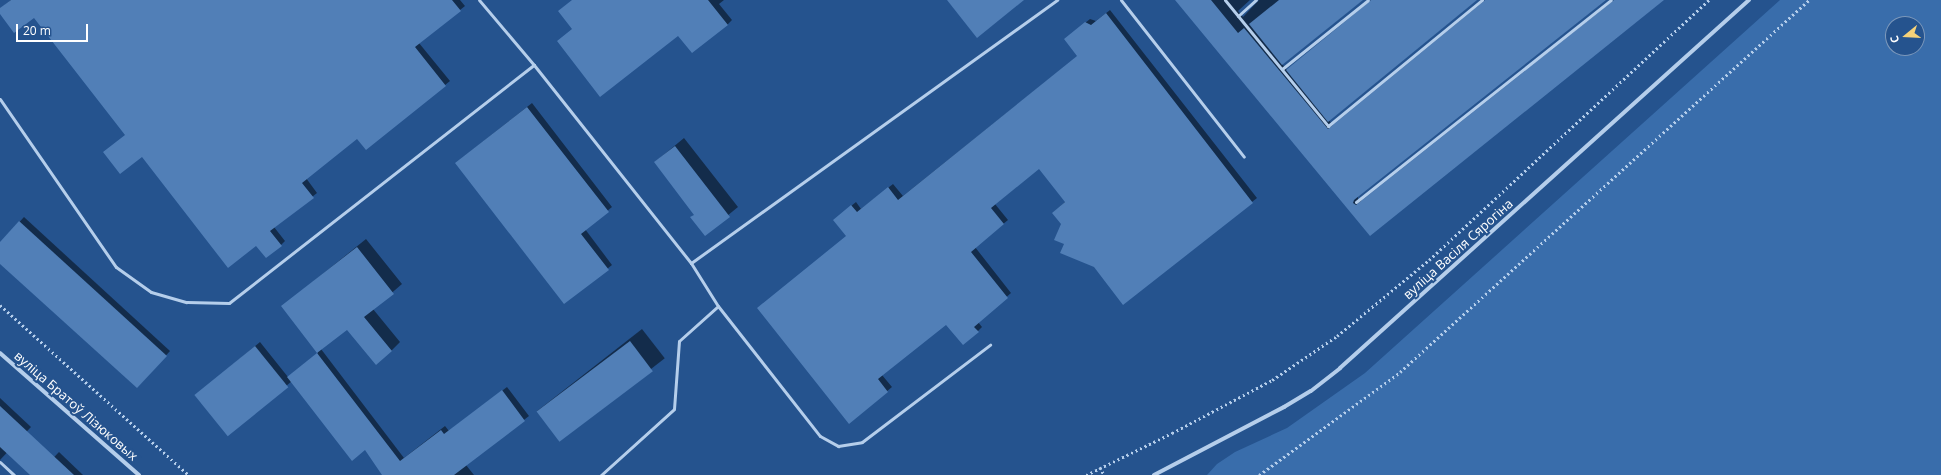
<!DOCTYPE html>
<meta charset="utf-8">
<style>
body{margin:0}
#map{position:relative;width:1941px;height:475px;overflow:hidden;background:#25538e;font-family:"Open Sans",sans-serif}
div>[style]{position:absolute}
[style*='--x']{left:calc(var(--x)*1px);top:calc(var(--y)*1px);width:calc(var(--w)*1px);rotate:calc(var(--a)*1deg)}
.green>*{inset:0;background:#396dab}
.shadow>*{inset:0;background:#0007;transform-origin:0 0}
.building>*{inset:0;background:#517fb7;transform-origin:0 0}
.path>*{height:2.5px;margin-top:-1.25px;transform-origin:0;background:repeating-linear-gradient(90deg,#b5ceeb 0 2px,transparent 0 5px)}
.lane>*{height:3px;margin:-1.5px;padding:0 1.5px;transform-origin:1.5px;border-radius:1.5px;background:#b5ceeb}
.street>*{height:4px;margin:-2px;padding:0 2px;transform-origin:2px;border-radius:2px;background:#b5ceeb}
span{translate:-50% -50%;white-space:nowrap;text-align:center;line-height:1.15;-webkit-text-stroke:4px #25538e;paint-order:stroke}
.street-label{font-size:13px;color:#fff}
.north{position:absolute;left:1885px;top:16px;width:40px;height:40px;box-sizing:border-box;background:#25538e;border:1px solid #7c98bb;border-radius:50%;rotate:252deg;font-size:11px;font-weight:700;line-height:16px;text-align:center;color:#fff}
.north::after{content:'';display:block;margin:auto;width:14px;height:18px;background:#f5d179;clip-path:polygon(50% 0,100% 100%,50% 72%,0 100%)}
.scale{position:absolute;left:16px;top:24px;width:72px;height:18px;box-sizing:border-box;border:2px solid #fff;border-top:0;padding-left:5px;font-size:12px;line-height:14px;white-space:nowrap;color:#fff;-webkit-text-stroke:3px #25538e;paint-order:stroke}
</style>
<div id="map">
<div class="green">
<i style="clip-path:polygon(evenodd,1780px 0,1941px 0,1941px 475px,1207px 475px,1217px 464px,1235px 452px,1287px 428px,1365px 373px,1780px 0,1893px 24px,1917px 24px,1917px 48px,1893px 48px,1893px 24px)"></i>
</div>
<div class="shadow">
<i style="clip-path:polygon(11px 0,460px 0,465px 6px,419px 43px,450px 81px,366px 149px,357px 138px,306px 178px,317px 193px,274px 227px,285px 241px,281px 245px,256px 244px,126px 134px,34px 16px,0 13px,0 9px)"></i>
<i style="clip-path:polygon(573px 0,724px 0,719px 4px,732px 20px,727px 25px,679px 35px,573px 29px)"></i>
<i style="clip-path:polygon(1176px 0,1250px 0,1238px 11px,1243px 17px,1259px 0,1362px 0,1282px 64px,1287px 70px,1371px 0,1476px 0,1329px 120px,1333px 126px,1485px 0,1605px 0,1358px 195px,1358px 200px,1363px 201px,1614px 0,1663px 0,1370px 235px)"></i>
<i style="clip-path:polygon(1110px 10px,1257px 198px,1123px 303px,1094px 266px,1065px 243px,1062px 224px,1053px 213px,1066px 201px,1039px 168px,995px 204px,1008px 220px,975px 247px,1011px 293px,978px 322px,982px 327px,978px 331px,946px 323px,882px 375px,892px 387px,850px 422px,847px 236px,834px 220px,856px 202px,861px 209px,893px 184px,903px 196px,1078px 56px,1070px 35px,1090px 19px,1096px 21px)"></i>
<i style="clip-path:polygon(532px 103px,612px 207px,585px 229px,612px 265px,564px 303px,456px 163px)"></i>
<i style="clip-path:polygon(684px 138px,738px 207px,705px 234px,695px 214px,655px 162px)"></i>
<i style="clip-path:polygon(24px 217px,170px 351px,141px 383px,0 263px,0 243px)"></i>
<i style="clip-path:polygon(366px 239px,402px 284px,373px 309px,400px 342px,391px 351px,348px 328px,321px 349px,404px 458px,445px 426px,449px 431px,507px 387px,529px 416px,466px 465px,474px 475px,385px 475px,365px 449px,292px 381px,228px 435px,200px 392px,260px 342px,288px 377px,318px 353px,283px 306px)"></i>
<i style="left:642px;top:329px;width:37px;height:133px;rotate:52deg"></i>
<i style="clip-path:polygon(0 398px,31px 427px,0 460px)"></i>
<i style="clip-path:polygon(59px 452px,83px 475px,37px 475px)"></i>
</div>
<div class="building">
<i style="clip-path:polygon(11px 0,452px 0,461px 11px,415px 47px,446px 86px,366px 150px,357px 139px,302px 183px,314px 198px,270px 231px,282px 246px,266px 258px,256px 246px,228px 268px,142px 157px,120px 174px,103px 152px,125px 135px,34px 18px,14px 33px,0 14px,0 8px)"></i>
<i style="clip-path:polygon(572px 0,708px 0,728px 25px,692px 53px,678px 36px,600px 97px,557px 41px,572px 29px,558px 11px)"></i>
<i style="clip-path:polygon(947px 0,1024px 0,977px 38px)"></i>
<i style="clip-path:polygon(1175px 0,1211px 0,1238px 33px,1244px 28px,1328px 129px,1485px 0,1606px 0,1354px 200px,1353px 203px,1356px 205px,1614px 0,1664px 0,1370px 236px)"></i>
<i style="clip-path:polygon(1279px 0,1363px 0,1282px 65px,1249px 24px)"></i>
<i style="clip-path:polygon(1371px 0,1477px 0,1328px 122px,1286px 70px)"></i>
<i style="clip-path:polygon(1106px 13px,1253px 203px,1123px 305px,1094px 267px,1060px 253px,1064px 244px,1054px 240px,1061px 224px,1052px 213px,1065px 202px,1039px 169px,991px 208px,1004px 224px,971px 252px,1008px 298px,974px 327px,979px 332px,963px 345px,946px 325px,878px 379px,888px 392px,849px 424px,757px 308px,846px 236px,833px 220px,851px 205px,857px 212px,888px 187px,898px 200px,1077px 56px,1064px 39px,1085px 22px,1091px 25px)"></i>
<i style="clip-path:polygon(527px 107px,609px 212px,581px 234px,609px 270px,564px 304px,455px 163px)"></i>
<i style="clip-path:polygon(675px 146px,730px 217px,705px 236px,690px 217px,694px 215px,654px 162px)"></i>
<i style="clip-path:polygon(19px 221px,167px 356px,137px 388px,0 264px,0 242px)"></i>
<i style="clip-path:polygon(357px 247px,394px 294px,364px 317px,392px 351px,376px 365px,347px 330px,317px 353px,281px 306px)"></i>
<i style="left:630px;top:341px;width:38px;height:117px;rotate:53deg"></i>
<i style="left:255px;top:346px;width:53px;height:78px;rotate:51deg"></i>
<i style="clip-path:polygon(317px 353px,400px 461px,441px 430px,444px 434px,502px 390px,525px 421px,454px 475px,382px 475px,365px 450px,352px 461px,287px 377px)"></i>
<i style="clip-path:polygon(0 406px,74px 475px,30px 475px,0 447px)"></i>
</div>
<div class="path">
<i style="--x:0;--y:305;--w:254;--a:42"></i>
<i style="--x:1100;--y:467;--w:9;--a:63"></i>
<i style="--x:1086;--y:475;--w:96;--a:-26"></i>
<i style="--x:1172;--y:433;--w:113;--a:-27.9"></i>
<i style="--x:1272;--y:380;--w:78;--a:-34.1"></i>
<i style="--x:1337;--y:336;--w:119;--a:-39.6"></i>
<i style="--x:1429;--y:260;--w:382;--a:-42.9"></i>
<i style="--x:1259;--y:475;--w:175;--a:-36.1"></i>
<i style="--x:1400;--y:372;--w:553;--a:-42.29"></i>
</div>
<div class="lane">
<i style="--x:1121;--y:0;--w:199;--a:51.9"></i>
<i style="--x:1225;--y:0;--w:163;--a:50.7"></i>
<i style="--x:1328;--y:126;--w:199;--a:-39.3"></i>
<i style="--x:1238;--y:16;--w:24;--a:-42"></i>
<i style="--x:534;--y:65;--w:253;--a:51.6"></i>
<i style="--x:691;--y:263;--w:451;--a:-35.7"></i>
<i style="--x:1282;--y:69;--w:110;--a:-38.7"></i>
<i style="--x:0;--y:99;--w:204;--a:55.4"></i>
<i style="--x:116;--y:267;--w:43;--a:35.5"></i>
<i style="--x:151;--y:292;--w:37;--a:16"></i>
<i style="--x:187;--y:302;--w:42;--a:1.4"></i>
<i style="--x:229;--y:303;--w:387;--a:-38"></i>
<i style="--x:534;--y:65;--w:85;--a:-130.2"></i>
<i style="--x:1356;--y:202;--w:325;--a:-38.4"></i>
<i style="--x:691;--y:263;--w:51;--a:57.9"></i>
<i style="--x:718;--y:306;--w:165;--a:51.9"></i>
<i style="--x:820;--y:436;--w:21;--a:29"></i>
<i style="--x:838;--y:446;--w:24;--a:-9"></i>
<i style="--x:862;--y:442;--w:161;--a:-37.2"></i>
<i style="--x:0;--y:462;--w:19;--a:43"></i>
<i style="--x:601;--y:475;--w:98;--a:-42.1"></i>
<i style="--x:674;--y:409;--w:68;--a:-85.8"></i>
<i style="--x:679;--y:341;--w:52;--a:-41.9"></i>
</div>
<div class="street">
<i style="--x:0;--y:353;--w:185;--a:41.3"></i>
<i style="--x:1154;--y:475;--w:147;--a:-27.6"></i>
<i style="--x:1284;--y:407;--w:31;--a:-31"></i>
<i style="--x:1311;--y:391;--w:37;--a:-38"></i>
<i style="--x:1340;--y:368;--w:550;--a:-41.98"></i>
</div>
<div class="street-label">
<span style="left:1458px;top:249px;rotate:-42deg">вуліца Васіля Сярогіна</span>
<span style="left:76px;top:406px;rotate:41deg">вуліца Братоў Лізюковых</span>
</div>
<div class="north">С</div>
<div class="scale">20 m</div>
</div>
